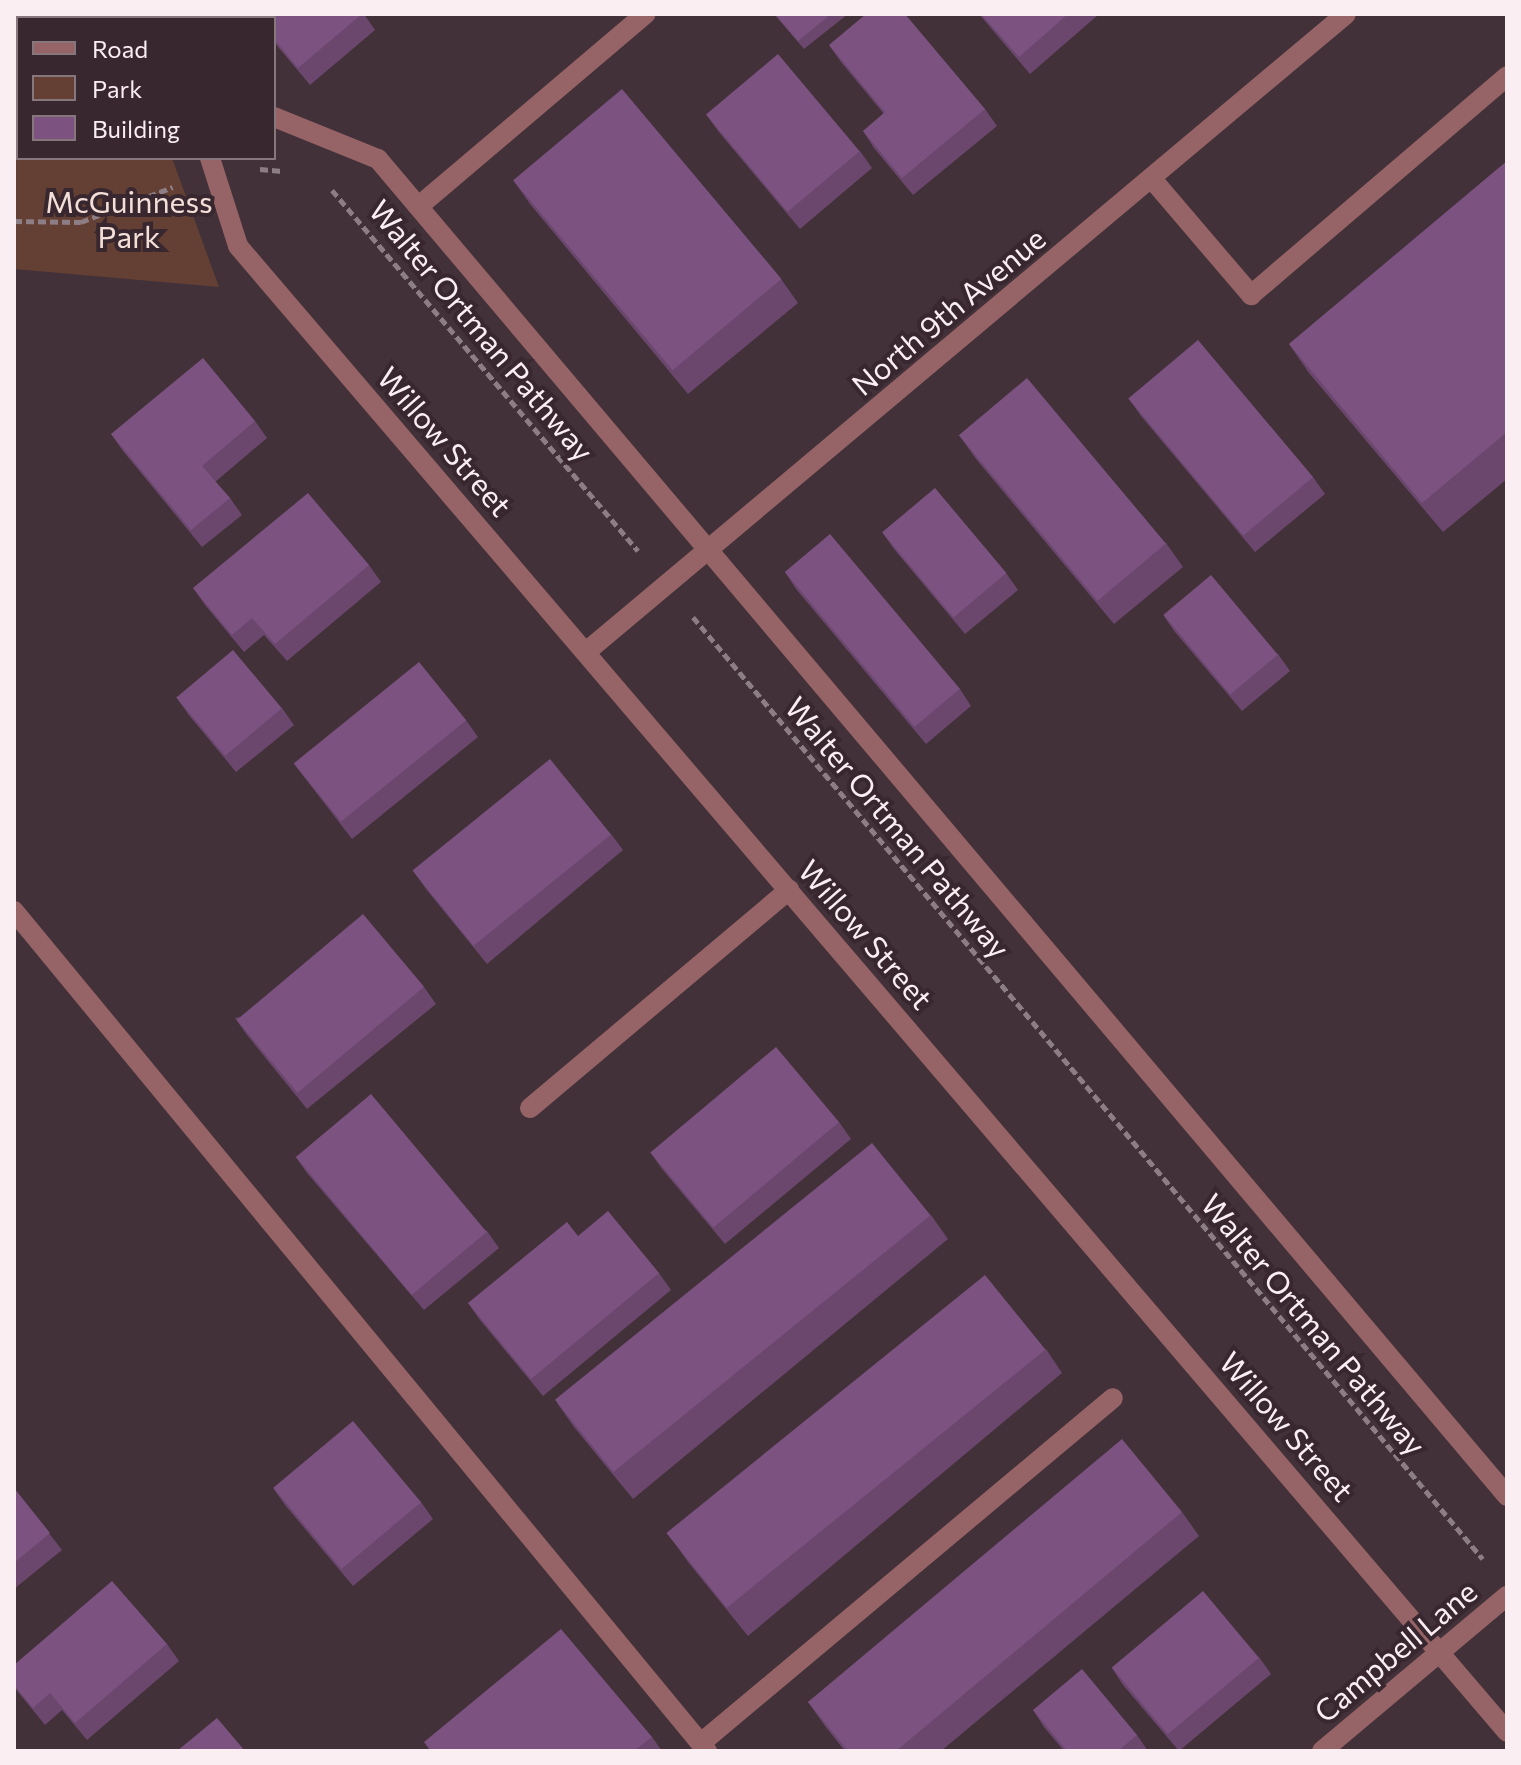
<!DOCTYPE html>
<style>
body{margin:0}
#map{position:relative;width:1521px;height:1765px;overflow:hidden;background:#423139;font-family:Commissioner,sans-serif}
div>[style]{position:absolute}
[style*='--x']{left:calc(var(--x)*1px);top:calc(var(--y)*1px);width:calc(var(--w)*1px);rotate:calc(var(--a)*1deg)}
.green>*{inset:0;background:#634033}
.path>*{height:5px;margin-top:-2.5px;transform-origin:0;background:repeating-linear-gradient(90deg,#8d7e85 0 8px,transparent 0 12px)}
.lane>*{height:20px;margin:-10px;padding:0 10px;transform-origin:10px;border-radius:10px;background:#966366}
.street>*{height:20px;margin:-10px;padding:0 10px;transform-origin:10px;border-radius:10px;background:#966366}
.wall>*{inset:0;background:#6b476e}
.building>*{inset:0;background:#7c5280;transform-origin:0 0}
span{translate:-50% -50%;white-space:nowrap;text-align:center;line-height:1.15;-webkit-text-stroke:8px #38272f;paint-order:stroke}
.park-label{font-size:30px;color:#f3dfd8}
.street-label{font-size:30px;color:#faeef3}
.frame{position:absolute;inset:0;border:16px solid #faeef3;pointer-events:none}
.legend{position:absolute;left:16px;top:16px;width:260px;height:144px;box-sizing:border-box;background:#38272f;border:2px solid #86777d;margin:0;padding:10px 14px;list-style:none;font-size:24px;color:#faeef3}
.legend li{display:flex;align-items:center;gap:16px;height:40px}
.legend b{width:40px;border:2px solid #86777d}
</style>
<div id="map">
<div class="green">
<i style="clip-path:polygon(14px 27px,18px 158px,172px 158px,219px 287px,14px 269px)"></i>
</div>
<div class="path">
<i style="--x:260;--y:169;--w:22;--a:5"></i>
<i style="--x:332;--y:190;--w:473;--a:49.7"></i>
<i style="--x:14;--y:221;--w:67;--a:0.9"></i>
<i style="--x:81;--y:222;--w:98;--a:-20.8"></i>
<i style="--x:693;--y:617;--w:1229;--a:50.02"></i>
</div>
<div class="lane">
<i style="--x:1152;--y:179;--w:153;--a:49.5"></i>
<i style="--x:1251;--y:295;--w:337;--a:-40.5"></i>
<i style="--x:419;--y:206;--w:297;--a:-40.3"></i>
<i style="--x:14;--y:911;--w:1089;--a:50.48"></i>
<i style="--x:530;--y:1108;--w:339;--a:-40.1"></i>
<i style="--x:701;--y:1743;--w:537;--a:-39.94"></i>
</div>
<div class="street">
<i style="--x:125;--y:14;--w:6;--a:45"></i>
<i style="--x:274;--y:117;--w:112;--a:22"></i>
<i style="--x:378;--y:159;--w:1750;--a:49.82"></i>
<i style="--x:210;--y:158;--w:92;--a:72.3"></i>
<i style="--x:238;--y:246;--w:1954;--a:49.5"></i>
<i style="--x:586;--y:652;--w:992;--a:-40.01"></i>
<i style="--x:1322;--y:1751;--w:241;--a:-40"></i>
</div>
<div class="wall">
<i style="clip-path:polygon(251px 14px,364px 14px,375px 30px,310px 85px,274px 42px,274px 18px,254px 18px)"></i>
<i style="clip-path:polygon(774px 14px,848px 14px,804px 49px)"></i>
<i style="clip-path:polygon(979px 14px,1098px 14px,1098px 15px,1030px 74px)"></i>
<i style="clip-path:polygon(829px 45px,985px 109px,997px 126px,913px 195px,874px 148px,863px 131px,884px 114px,841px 62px)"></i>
<i style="clip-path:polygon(706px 114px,860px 151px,872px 168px,800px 229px,718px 131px)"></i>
<i style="clip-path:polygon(1507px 161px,1507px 479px,1443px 532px,1309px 373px,1289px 344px)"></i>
<i style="clip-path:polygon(513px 180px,781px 279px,798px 303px,688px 394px,530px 204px)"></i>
<i style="clip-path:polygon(1129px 399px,1313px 477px,1325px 494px,1255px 552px,1141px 416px)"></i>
<i style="clip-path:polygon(255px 421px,267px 438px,215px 482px,230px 498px,242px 515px,202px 547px,123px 451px,111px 434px)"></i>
<i style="clip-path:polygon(959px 435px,1166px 543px,1183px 567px,1114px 624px,976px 459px)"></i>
<i style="clip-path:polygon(882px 532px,1006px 573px,1018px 590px,965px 634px,894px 549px)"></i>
<i style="clip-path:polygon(369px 565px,381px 582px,287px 661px,264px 635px,244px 652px,205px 605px,193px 588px)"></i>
<i style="clip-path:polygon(785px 572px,960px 689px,971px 706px,926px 744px,796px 589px)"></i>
<i style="clip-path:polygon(1163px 615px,1278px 654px,1290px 671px,1242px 711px,1175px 632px)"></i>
<i style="clip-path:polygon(176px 697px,282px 708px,294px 725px,236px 772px,188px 714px)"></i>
<i style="clip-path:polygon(466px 720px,478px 737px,352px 839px,294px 764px)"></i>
<i style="clip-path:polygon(611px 834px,623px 850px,487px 964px,426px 889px,414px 872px)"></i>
<i style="clip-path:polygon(424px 987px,436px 1004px,307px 1109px,247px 1035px,235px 1018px)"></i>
<i style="clip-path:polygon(839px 1122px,851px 1139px,725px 1244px,662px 1169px,650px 1152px)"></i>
<i style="clip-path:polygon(295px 1156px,487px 1231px,499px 1248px,424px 1310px,307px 1173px)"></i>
<i style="clip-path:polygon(931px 1215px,948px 1239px,633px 1499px,574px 1427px,557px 1403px)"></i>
<i style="clip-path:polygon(578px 1236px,659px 1273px,671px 1290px,543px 1396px,480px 1320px,468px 1303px)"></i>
<i style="clip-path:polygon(1046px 1349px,1062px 1373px,748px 1636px,688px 1562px,671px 1538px)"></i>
<i style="clip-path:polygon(14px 1488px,62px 1550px,14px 1589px)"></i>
<i style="clip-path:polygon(273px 1488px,421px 1502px,433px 1519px,353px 1586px,285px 1505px)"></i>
<i style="clip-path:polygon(1182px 1512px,1199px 1536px,941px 1751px,845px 1751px,825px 1726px,808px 1702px)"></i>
<i style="clip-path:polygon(167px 1644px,179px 1661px,87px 1740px,62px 1710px,45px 1725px,14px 1687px,14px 1665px)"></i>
<i style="clip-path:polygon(1259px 1657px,1271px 1674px,1179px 1751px,1123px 1685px,1112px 1668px)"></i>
<i style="clip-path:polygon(1033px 1710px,1137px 1735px,1148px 1751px,1064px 1751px,1044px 1727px)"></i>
<i style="clip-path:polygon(652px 1737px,662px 1751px,430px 1751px,424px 1742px)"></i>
</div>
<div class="building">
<i style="clip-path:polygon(253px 14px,362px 14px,298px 68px,274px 39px,274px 18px,256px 18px)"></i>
<i style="clip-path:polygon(775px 14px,831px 14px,798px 41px)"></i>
<i style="clip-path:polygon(866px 14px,905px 14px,985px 109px,902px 178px,863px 131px,885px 112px,829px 45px)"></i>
<i style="clip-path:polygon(981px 14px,1068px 14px,1019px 57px)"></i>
<i style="left:778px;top:54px;width:127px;height:94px;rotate:50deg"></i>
<i style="left:622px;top:89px;width:248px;height:142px;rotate:50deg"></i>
<i style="clip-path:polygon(1507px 161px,1507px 432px,1422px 503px,1289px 344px)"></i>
<i style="left:1198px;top:340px;width:179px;height:91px;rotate:50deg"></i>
<i style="clip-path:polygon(203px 358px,255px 421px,202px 466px,230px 498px,191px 530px,111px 434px)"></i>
<i style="left:1027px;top:378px;width:216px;height:89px;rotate:50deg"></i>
<i style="left:935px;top:488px;width:111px;height:69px;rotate:50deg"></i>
<i style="clip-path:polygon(308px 493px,369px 565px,275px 644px,252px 618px,232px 635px,193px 588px)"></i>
<i style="left:830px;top:534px;width:202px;height:59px;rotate:50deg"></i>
<i style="left:1211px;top:575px;width:104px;height:62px;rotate:50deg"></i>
<i style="left:233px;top:650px;width:76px;height:74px;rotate:50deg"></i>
<i style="left:419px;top:662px;width:75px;height:161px;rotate:51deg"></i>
<i style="left:550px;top:759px;width:97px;height:177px;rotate:51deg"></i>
<i style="left:363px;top:914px;width:95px;height:165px;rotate:50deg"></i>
<i style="left:776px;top:1047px;width:98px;height:164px;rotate:50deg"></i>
<i style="left:371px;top:1094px;width:180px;height:98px;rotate:50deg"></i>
<i style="left:872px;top:1143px;width:93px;height:408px;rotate:51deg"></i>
<i style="clip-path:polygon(608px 1211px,659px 1273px,531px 1379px,468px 1303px,567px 1222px,578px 1236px)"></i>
<i style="left:985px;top:1275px;width:96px;height:410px;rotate:51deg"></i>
<i style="left:353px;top:1421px;width:106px;height:104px;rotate:50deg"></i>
<i style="clip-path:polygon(1122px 1439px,1182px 1512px,896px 1751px,848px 1751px,808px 1702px)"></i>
<i style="clip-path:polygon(14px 1488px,50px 1533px,14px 1563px)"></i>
<i style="clip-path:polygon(112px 1581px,167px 1644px,75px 1723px,50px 1693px,33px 1708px,14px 1685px,14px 1665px)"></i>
<i style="left:1203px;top:1591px;width:87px;height:119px;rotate:50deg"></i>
<i style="clip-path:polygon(561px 1629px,652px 1737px,634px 1751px,432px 1751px,424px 1742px)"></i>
<i style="clip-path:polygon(1082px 1669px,1137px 1735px,1118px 1751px,1067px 1751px,1033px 1710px)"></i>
<i style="clip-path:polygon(217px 1718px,245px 1751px,177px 1751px)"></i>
</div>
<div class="park-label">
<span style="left:129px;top:218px">McGuinness<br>Park</span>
</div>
<div class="street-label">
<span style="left:948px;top:311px;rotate:-40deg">North 9th Avenue</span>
<span style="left:482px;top:330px;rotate:50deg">Walter Ortman Pathway</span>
<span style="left:445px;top:441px;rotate:49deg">Willow Street</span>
<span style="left:898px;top:827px;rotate:50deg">Walter Ortman Pathway</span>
<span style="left:866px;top:934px;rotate:49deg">Willow Street</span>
<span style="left:1314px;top:1324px;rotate:50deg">Walter Ortman Pathway</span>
<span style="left:1287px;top:1426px;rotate:49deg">Willow Street</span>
<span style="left:1395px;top:1651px;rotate:-40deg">Campbell Lane</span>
</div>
<div class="frame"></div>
<ul class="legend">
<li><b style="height:10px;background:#966366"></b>Road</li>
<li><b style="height:22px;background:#634033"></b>Park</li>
<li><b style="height:22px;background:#7c5280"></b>Building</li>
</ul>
</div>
